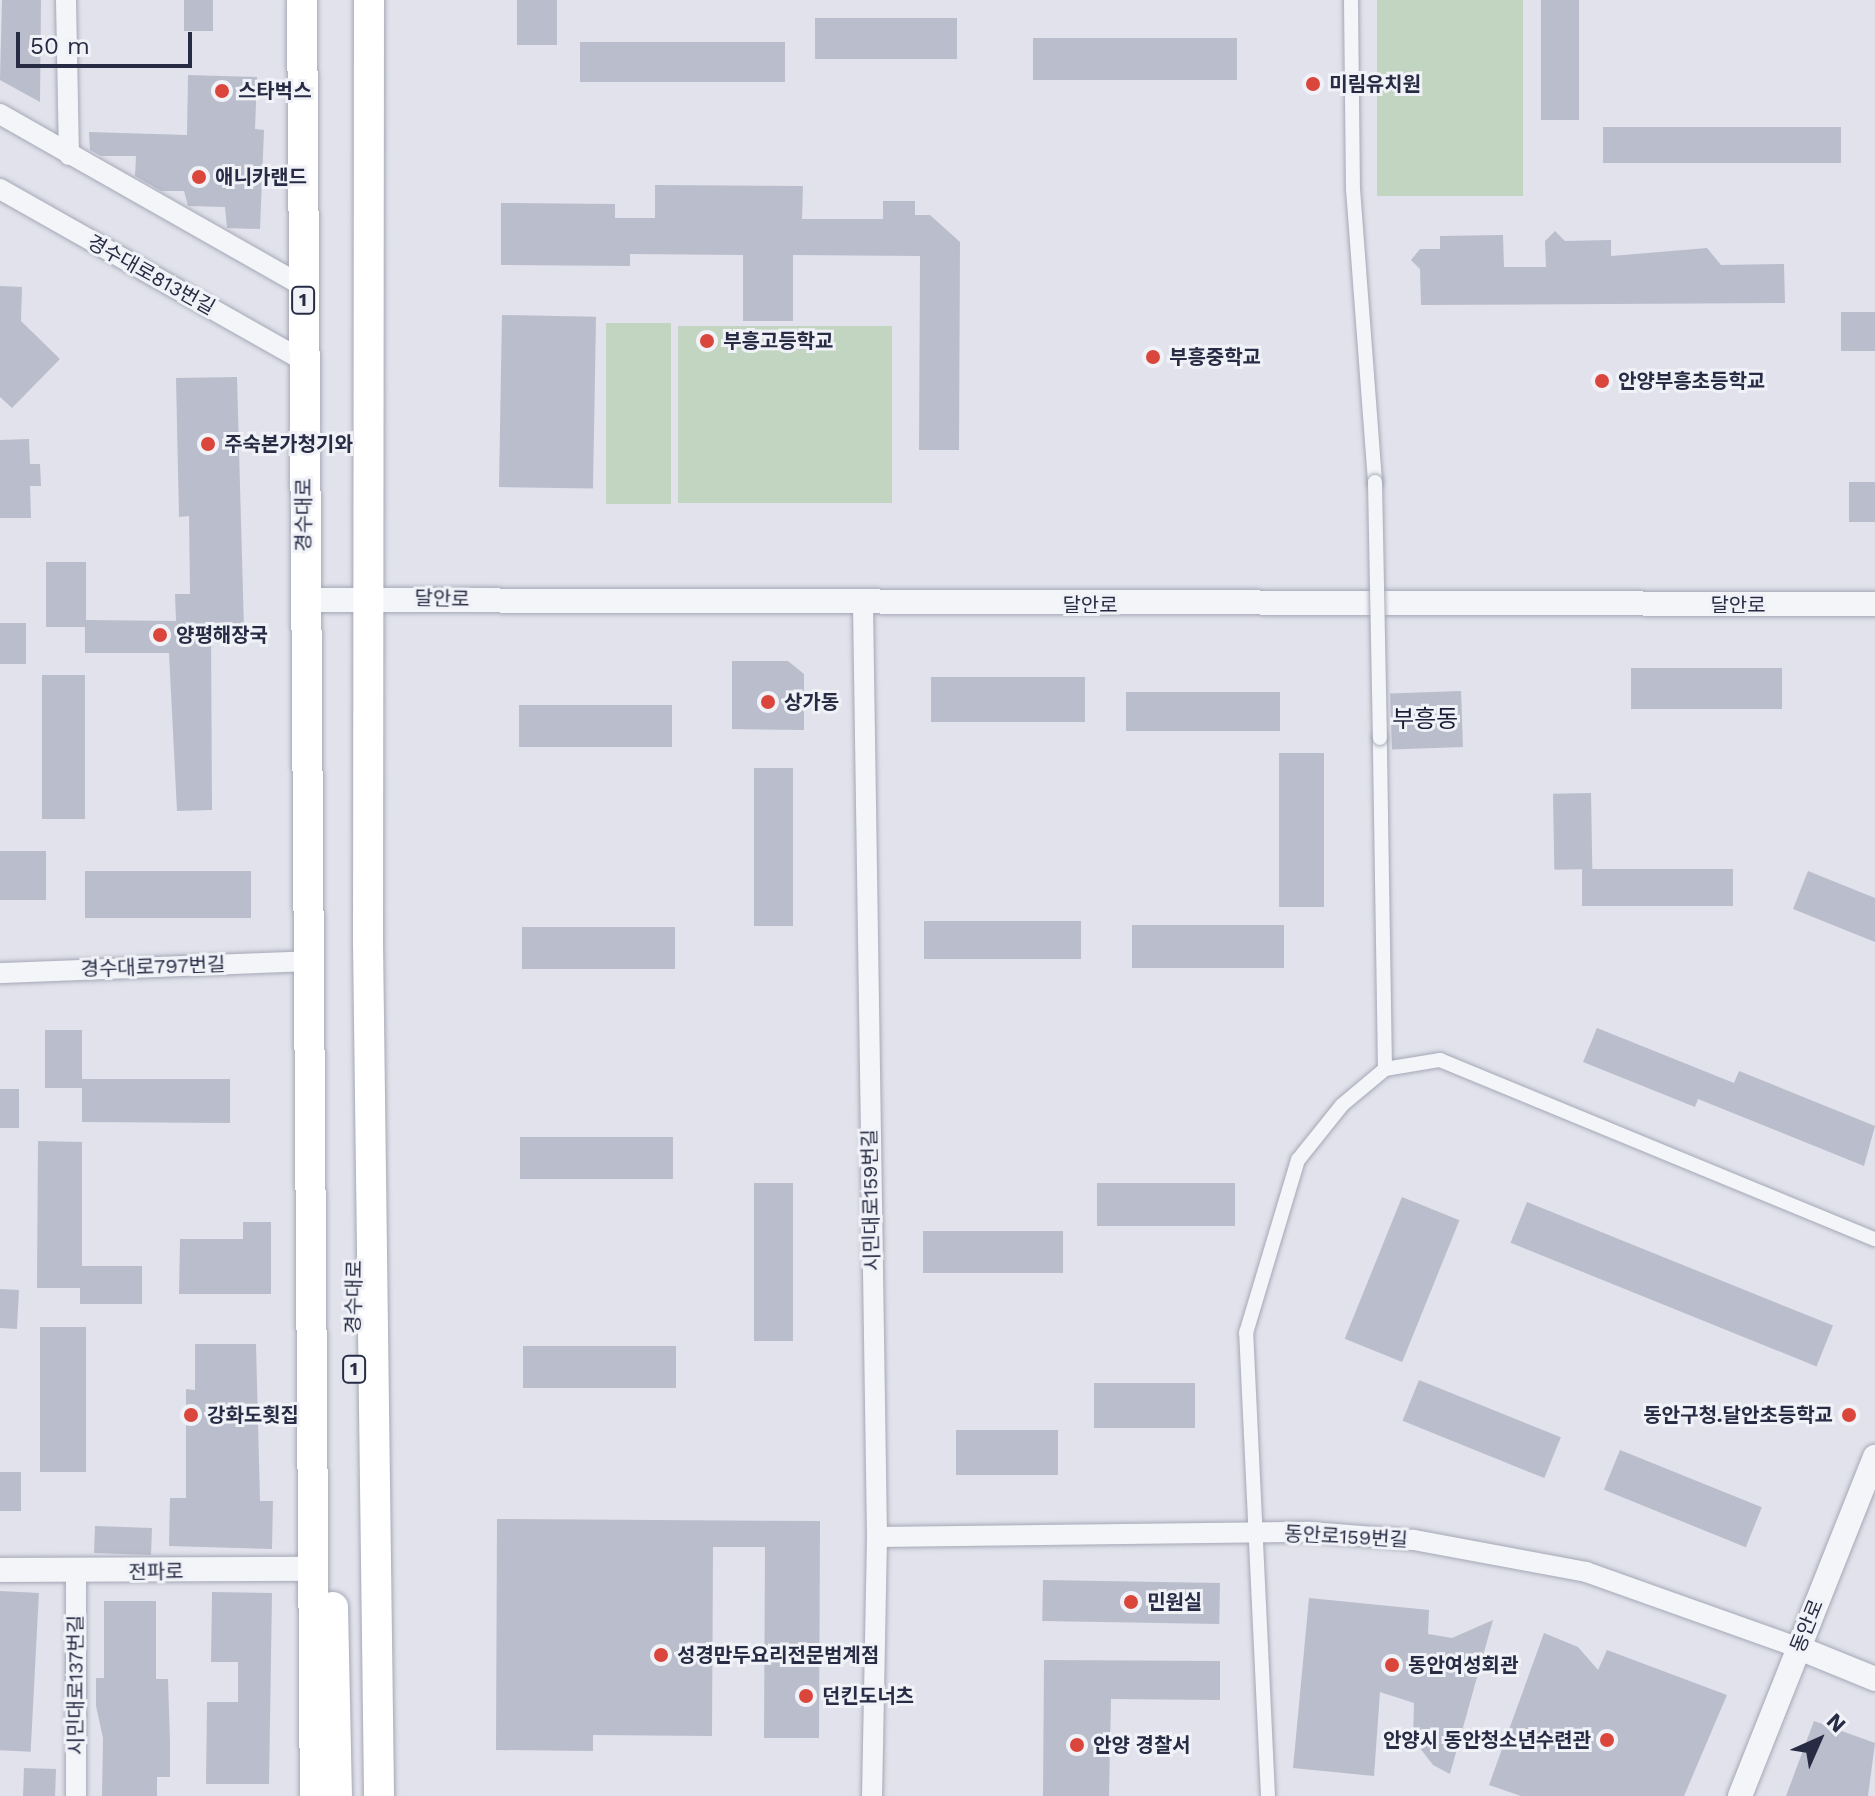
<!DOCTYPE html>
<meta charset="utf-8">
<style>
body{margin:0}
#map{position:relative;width:1875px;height:1796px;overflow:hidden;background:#e1e2eb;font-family:"Work Sans","Noto Sans KR",sans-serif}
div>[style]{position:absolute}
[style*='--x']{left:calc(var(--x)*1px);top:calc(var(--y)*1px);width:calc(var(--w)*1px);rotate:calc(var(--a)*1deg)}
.green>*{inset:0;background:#c2d5c1;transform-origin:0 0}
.building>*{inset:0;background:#babdcb;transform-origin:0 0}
.roads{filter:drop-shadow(0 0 2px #a5a8b6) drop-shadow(0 0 2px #a5a8b6)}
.pedestrian>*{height:14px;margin:-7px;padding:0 7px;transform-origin:7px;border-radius:7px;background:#f4f5f9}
.minor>*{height:20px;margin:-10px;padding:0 10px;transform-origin:10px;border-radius:10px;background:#f4f5f9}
.tertiary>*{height:24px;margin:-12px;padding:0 12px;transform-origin:12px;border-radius:12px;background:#f4f5f9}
.primary>*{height:30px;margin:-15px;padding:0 15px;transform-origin:15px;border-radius:15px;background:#fff}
.bridges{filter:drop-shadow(0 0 2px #a5a8b6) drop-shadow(0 0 2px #a5a8b6)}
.pedestrian-bridge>*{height:14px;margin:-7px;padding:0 7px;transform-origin:7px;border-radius:7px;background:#f4f5f9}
.dots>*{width:22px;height:22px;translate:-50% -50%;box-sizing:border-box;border:4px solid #f1f2f8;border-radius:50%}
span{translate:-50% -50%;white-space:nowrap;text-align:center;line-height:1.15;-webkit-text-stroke:6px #f1f2f8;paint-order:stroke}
.shield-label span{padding:2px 6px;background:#f1f2f8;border:2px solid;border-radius:6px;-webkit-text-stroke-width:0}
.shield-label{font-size:18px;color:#272c44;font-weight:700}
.poi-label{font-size:20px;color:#272c44;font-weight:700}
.left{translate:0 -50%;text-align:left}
.right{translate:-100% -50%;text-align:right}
.street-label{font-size:20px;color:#272c44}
.quarter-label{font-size:24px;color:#1a1d35}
.north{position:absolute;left:1779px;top:1700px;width:80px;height:80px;-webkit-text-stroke:6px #f1f2f8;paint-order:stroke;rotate:45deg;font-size:22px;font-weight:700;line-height:32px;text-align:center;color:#272c44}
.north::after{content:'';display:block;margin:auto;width:28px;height:36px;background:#272c44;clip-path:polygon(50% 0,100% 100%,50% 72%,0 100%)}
.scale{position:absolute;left:16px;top:32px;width:176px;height:36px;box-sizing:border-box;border:4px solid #272c44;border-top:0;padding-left:10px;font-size:24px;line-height:28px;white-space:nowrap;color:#272c44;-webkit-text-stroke:6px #f1f2f8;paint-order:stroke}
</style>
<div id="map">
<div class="green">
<i style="left:1377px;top:0;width:146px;height:196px"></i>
<i style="left:606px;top:323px;width:65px;height:181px"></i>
<i style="left:678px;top:326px;width:214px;height:177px"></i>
</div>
<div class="building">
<i style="clip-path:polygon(2px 0,41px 0,40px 102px,0 80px)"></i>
<i style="left:184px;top:0;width:29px;height:31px"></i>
<i style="left:517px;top:0;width:40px;height:45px"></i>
<i style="left:1541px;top:0;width:38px;height:120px"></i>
<i style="left:815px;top:18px;width:142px;height:41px"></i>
<i style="left:1033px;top:38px;width:204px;height:42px"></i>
<i style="left:580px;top:42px;width:205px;height:40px"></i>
<i style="clip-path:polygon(188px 75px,257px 77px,255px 129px,264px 130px,260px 229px,227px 228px,225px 207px,188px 206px,184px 191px,161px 191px,135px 176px,136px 156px,101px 156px,90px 150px,89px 132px,187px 135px)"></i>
<i style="left:1841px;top:127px;width:36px;height:238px;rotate:90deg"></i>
<i style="clip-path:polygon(655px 185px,803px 186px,802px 219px,883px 219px,883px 201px,915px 201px,915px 215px,930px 215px,960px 242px,959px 450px,919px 450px,920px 256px,793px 255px,793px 321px,743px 321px,743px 255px,630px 254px,630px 266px,501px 265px,501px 203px,615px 204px,615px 218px,655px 218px)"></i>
<i style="clip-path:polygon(1555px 231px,1565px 241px,1611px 240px,1611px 256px,1707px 248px,1721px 265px,1784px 264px,1785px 303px,1421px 305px,1420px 269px,1411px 260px,1420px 249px,1440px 249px,1440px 236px,1503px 235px,1504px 267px,1546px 267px,1545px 241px)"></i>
<i style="clip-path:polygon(0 286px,22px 287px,21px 321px,60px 359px,12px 408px,0 397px)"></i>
<i style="left:1841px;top:312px;width:34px;height:39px"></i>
<i style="left:502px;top:315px;width:94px;height:172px;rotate:1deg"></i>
<i style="clip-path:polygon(237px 377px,244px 630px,211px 630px,212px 810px,177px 811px,169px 653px,85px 653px,85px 627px,46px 627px,46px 562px,86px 562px,86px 620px,176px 621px,175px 594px,190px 594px,189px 516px,179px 517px,176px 378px)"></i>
<i style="clip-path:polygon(29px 439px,30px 464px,40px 464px,41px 486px,30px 486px,31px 518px,0 518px,0 440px)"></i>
<i style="left:1849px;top:482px;width:26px;height:40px"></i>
<i style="left:0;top:623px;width:26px;height:41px"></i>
<i style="clip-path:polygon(732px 661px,788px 661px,804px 674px,804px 730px,732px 729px)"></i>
<i style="left:1782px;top:668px;width:41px;height:151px;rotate:90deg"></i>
<i style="left:42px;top:675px;width:43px;height:144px"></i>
<i style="left:1085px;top:677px;width:45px;height:154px;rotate:90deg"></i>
<i style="left:1461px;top:691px;width:56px;height:71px;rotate:88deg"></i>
<i style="left:1280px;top:692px;width:39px;height:154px;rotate:90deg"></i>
<i style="left:519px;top:705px;width:153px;height:42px"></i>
<i style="left:1279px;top:753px;width:45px;height:154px"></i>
<i style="left:754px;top:768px;width:39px;height:158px"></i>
<i style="left:1591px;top:793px;width:76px;height:38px;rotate:89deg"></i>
<i style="left:0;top:851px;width:46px;height:49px"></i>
<i style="left:1733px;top:869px;width:37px;height:151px;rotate:90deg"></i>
<i style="left:85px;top:871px;width:166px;height:47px"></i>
<i style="clip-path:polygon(1808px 871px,1875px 898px,1875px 942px,1793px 909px)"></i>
<i style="left:924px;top:921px;width:157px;height:38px"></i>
<i style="left:1132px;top:925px;width:152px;height:43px"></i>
<i style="left:522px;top:927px;width:153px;height:42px"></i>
<i style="clip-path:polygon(1597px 1028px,1734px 1083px,1739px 1071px,1875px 1126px,1864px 1166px,1698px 1099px,1695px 1107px,1583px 1062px)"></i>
<i style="clip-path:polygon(45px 1030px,82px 1030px,82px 1079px,230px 1079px,230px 1123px,82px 1122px,82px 1088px,45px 1088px)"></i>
<i style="left:0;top:1089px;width:19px;height:39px"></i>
<i style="left:520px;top:1137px;width:153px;height:42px"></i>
<i style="clip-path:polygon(38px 1141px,82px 1142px,82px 1266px,142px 1266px,142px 1304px,80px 1304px,80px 1288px,37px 1288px)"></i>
<i style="left:754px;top:1183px;width:39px;height:158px"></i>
<i style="left:1097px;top:1183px;width:138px;height:43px"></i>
<i style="left:1402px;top:1197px;width:62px;height:153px;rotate:22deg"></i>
<i style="left:1527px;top:1202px;width:330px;height:44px;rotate:22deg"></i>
<i style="clip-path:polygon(243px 1222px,271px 1222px,271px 1294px,179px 1294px,180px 1239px,243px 1239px)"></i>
<i style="left:923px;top:1231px;width:140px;height:42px"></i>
<i style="left:0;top:1289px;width:19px;height:39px;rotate:3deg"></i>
<i style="left:40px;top:1327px;width:46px;height:145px"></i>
<i style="clip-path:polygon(195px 1344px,256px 1344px,260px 1501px,273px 1501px,272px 1549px,169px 1546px,170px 1498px,186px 1498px,186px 1389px,195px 1390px)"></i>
<i style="left:523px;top:1346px;width:153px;height:42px"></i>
<i style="left:1419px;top:1380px;width:153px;height:44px;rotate:22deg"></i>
<i style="left:1195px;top:1383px;width:45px;height:101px;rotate:90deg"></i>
<i style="left:1058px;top:1430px;width:45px;height:102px;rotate:90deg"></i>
<i style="left:1620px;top:1450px;width:153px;height:43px;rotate:22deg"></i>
<i style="left:0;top:1472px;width:21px;height:39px"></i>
<i style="clip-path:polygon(497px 1519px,820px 1521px,819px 1738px,764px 1738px,765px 1547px,713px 1547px,712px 1736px,593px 1735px,593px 1751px,496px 1750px)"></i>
<i style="left:95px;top:1526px;width:57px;height:27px;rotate:2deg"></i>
<i style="left:1043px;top:1580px;width:177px;height:41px;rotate:1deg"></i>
<i style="left:0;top:1591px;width:39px;height:159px;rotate:3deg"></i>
<i style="clip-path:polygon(212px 1592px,272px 1593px,269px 1784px,206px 1784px,207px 1702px,238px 1702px,238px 1662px,211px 1662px)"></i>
<i style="clip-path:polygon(1309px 1598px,1429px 1610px,1428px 1634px,1452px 1638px,1493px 1620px,1450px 1774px,1433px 1765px,1413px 1739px,1414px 1703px,1380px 1692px,1374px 1776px,1293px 1768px)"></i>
<i style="clip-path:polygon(104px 1601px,156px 1601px,156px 1679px,168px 1679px,170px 1743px,170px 1777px,157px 1777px,157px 1796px,102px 1796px,103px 1738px,96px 1706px,96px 1678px,104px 1678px)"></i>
<i style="clip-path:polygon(1544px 1633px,1578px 1647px,1598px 1670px,1607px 1650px,1727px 1695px,1684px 1796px,1521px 1796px,1489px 1785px)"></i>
<i style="clip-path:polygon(1044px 1660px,1220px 1661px,1220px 1700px,1111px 1699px,1109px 1796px,1043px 1796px)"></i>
<i style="clip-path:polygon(1814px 1721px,1875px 1743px,1868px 1796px,1786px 1796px)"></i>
<i style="left:24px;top:1768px;width:32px;height:28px;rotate:2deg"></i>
</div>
<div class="roads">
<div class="pedestrian">
<i style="--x:1351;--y:0;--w:189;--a:89.4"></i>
<i style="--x:1353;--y:189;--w:294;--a:85.7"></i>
<i style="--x:1385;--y:1069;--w:56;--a:-9.3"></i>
<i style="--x:1440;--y:1060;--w:470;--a:22.4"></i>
<i style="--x:1268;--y:1796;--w:464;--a:-92.7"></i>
<i style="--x:1246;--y:1333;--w:181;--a:-73.3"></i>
<i style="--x:1298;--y:1160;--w:70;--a:-51.3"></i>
<i style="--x:1342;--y:1105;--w:56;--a:-39.9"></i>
<i style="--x:1385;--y:1069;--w:331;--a:-90.9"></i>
</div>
<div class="minor">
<i style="--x:66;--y:0;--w:155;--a:88.9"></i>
<i style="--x:0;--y:114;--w:348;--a:29.6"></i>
<i style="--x:0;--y:189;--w:347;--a:29.5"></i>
<i style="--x:863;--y:604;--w:933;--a:89.14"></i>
<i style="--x:877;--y:1537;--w:259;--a:91.1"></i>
<i style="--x:0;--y:973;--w:306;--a:-2.2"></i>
<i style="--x:877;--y:1537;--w:433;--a:-0.7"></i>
<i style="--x:1310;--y:1532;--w:104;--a:4.4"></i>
<i style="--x:1414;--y:1540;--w:175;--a:10.5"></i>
<i style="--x:1586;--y:1572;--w:226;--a:19.6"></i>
<i style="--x:76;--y:1574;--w:222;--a:90"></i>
</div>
<div class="tertiary">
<i style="--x:304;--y:600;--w:1571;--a:0.15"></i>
<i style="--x:0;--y:1570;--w:312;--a:-0.2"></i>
<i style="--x:1799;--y:1648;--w:82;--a:22.2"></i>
<i style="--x:1740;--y:1796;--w:365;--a:-68.3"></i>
</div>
<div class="primary">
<i style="--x:302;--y:0;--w:1796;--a:89.59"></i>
<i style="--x:369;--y:0;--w:942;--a:90.06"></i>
<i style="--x:368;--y:942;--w:854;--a:89.26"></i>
<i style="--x:333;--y:1607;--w:189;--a:88.8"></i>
</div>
</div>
<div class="bridges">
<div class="pedestrian-bridge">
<i style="--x:1375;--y:482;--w:256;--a:88.9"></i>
</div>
</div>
<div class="dots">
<i style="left:1313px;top:84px;background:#da463b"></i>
<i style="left:222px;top:91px;background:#da463b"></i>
<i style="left:199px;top:177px;background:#da463b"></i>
<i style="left:707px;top:341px;background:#da463b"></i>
<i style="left:1153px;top:357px;background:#da463b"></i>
<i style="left:1602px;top:381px;background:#da463b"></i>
<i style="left:208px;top:444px;background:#da463b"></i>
<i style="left:160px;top:635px;background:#da463b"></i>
<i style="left:768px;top:702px;background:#da463b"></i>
<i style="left:191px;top:1415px;background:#da463b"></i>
<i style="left:1849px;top:1415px;background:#da463b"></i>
<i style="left:1131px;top:1602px;background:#da463b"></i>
<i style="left:661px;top:1655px;background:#da463b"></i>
<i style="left:1392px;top:1665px;background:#da463b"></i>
<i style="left:806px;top:1696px;background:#da463b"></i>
<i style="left:1607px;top:1740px;background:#da463b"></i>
<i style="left:1077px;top:1745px;background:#da463b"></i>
</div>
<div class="shield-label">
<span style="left:303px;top:300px">1</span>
<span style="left:354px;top:1369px">1</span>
</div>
<div class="poi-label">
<span class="left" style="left:1329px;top:84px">미림유치원</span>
<span class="left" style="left:238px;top:91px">스타벅스</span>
<span class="left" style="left:215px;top:177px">애니카랜드</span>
<span class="left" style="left:723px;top:341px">부흥고등학교</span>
<span class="left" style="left:1169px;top:357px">부흥중학교</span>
<span class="left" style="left:1618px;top:381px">안양부흥초등학교</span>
<span class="left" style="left:224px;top:444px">주숙본가청기와</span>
<span class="left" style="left:176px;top:635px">양평해장국</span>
<span class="left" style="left:784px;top:702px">상가동</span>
<span class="left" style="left:207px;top:1415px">강화도횟집</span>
<span class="right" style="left:1833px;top:1415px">동안구청.달안초등학교</span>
<span class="left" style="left:1147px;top:1602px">민원실</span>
<span class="left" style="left:677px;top:1655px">성경만두요리전문범계점</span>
<span class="left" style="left:1408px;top:1665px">동안여성회관</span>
<span class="left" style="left:822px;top:1696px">던킨도너츠</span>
<span class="right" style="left:1591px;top:1740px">안양시 동안청소년수련관</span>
<span class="left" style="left:1093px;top:1745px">안양 경찰서</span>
</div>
<div class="street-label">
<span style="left:151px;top:275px;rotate:29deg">경수대로813번길</span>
<span style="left:304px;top:515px;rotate:-90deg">경수대로</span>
<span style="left:442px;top:599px;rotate:1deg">달안로</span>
<span style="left:1090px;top:605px">달안로</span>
<span style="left:1738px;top:605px">달안로</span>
<span style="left:153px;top:967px;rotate:-2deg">경수대로797번길</span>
<span style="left:871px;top:1200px;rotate:-91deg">시민대로159번길</span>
<span style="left:354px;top:1297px;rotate:-89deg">경수대로</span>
<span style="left:1346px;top:1537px;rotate:3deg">동안로159번길</span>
<span style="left:156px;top:1572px;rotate:-1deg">전파로</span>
<span style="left:1807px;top:1626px;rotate:-68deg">동안로</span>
<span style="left:76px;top:1685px;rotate:-90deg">시민대로137번길</span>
</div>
<div class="quarter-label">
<span style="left:1425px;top:720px">부흥동</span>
</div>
<div class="north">N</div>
<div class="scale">50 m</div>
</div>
